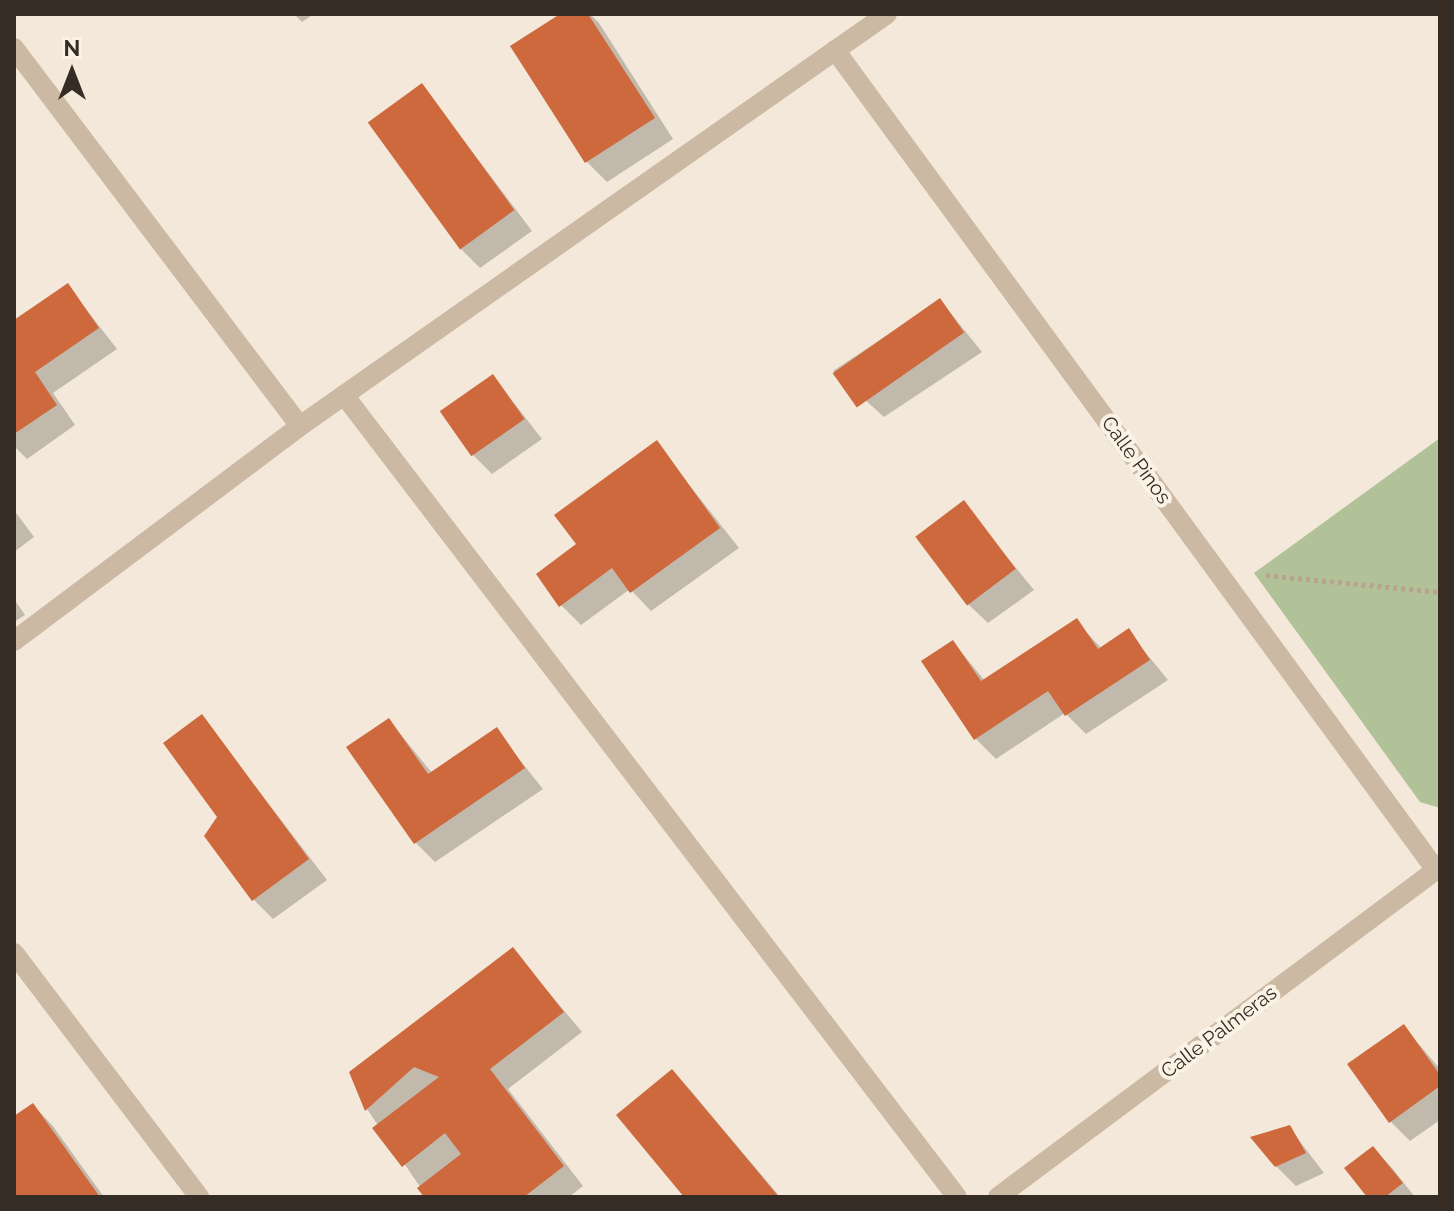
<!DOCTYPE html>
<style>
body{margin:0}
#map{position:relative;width:1454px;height:1211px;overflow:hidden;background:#f3e8d9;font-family:Raleway,sans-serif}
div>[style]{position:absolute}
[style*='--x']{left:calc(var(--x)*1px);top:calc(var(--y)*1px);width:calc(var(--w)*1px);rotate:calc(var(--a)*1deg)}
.green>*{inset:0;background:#b1c298}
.shadow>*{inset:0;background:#0003}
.building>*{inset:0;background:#cd693c;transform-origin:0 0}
.path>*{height:5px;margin-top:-2.5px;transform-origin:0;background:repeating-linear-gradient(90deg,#b7a38e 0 4px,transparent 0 8px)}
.minor>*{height:20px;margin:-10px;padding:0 10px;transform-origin:10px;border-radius:10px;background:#cbb9a4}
span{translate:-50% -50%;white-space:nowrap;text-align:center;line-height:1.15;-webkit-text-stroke:8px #faf2e5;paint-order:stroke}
.street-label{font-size:20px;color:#362c26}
.frame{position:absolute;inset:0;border:16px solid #362c26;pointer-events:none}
.north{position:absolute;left:32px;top:32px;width:80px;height:80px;-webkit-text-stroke:6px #faf2e5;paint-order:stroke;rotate:0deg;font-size:22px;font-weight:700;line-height:32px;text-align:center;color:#362c26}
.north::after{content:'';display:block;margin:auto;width:28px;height:36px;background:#362c26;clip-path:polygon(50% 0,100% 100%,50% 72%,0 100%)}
</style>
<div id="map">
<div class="green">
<i style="clip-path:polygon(1440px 438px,1440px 808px,1420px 802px,1254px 573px)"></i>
</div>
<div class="shadow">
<i style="clip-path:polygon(294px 14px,314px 14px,302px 22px)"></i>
<i style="clip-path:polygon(563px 14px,590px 14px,599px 23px,673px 139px,607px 182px,587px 162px,513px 46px)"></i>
<i style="clip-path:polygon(422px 85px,532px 231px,480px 268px,460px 248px)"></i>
<i style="clip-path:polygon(68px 286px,117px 349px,53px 393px,75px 425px,27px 459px,14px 446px,14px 322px)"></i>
<i style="clip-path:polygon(940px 300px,982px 352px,884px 417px,833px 371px)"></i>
<i style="clip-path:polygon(493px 376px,542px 439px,492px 474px,472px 454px)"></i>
<i style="clip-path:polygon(656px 443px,739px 548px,651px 611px,630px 589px,581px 625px,561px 605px,579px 545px)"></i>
<i style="clip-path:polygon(963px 503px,1034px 590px,988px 623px,968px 604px)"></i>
<i style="clip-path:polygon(14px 510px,34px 537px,14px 552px)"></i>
<i style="clip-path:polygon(14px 599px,25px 615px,14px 622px)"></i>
<i style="clip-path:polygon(1076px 621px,1102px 649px,1128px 631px,1168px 680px,1086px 734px,1065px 713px,996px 759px,976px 739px,924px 661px,953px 642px,985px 681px)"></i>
<i style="clip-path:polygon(202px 717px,327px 880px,273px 919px,253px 899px,220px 817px)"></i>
<i style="clip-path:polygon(389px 720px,432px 773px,496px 730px,543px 789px,435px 862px,415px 842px)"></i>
<i style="clip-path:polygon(513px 950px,582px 1032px,508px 1089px,583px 1186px,569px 1197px,427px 1197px,367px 1109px)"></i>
<i style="clip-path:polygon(1404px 1027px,1440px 1069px,1440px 1120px,1410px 1141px,1390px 1121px)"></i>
<i style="clip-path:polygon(672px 1071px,691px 1091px,780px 1197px,687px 1197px)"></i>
<i style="clip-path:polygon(33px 1105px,52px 1125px,104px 1197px,14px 1197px,14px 1119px)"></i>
<i style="clip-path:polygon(1289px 1127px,1324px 1173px,1296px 1186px,1276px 1166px)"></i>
<i style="clip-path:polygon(1372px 1148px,1392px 1168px,1415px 1197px,1370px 1197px)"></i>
</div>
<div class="building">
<i style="clip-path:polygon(560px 14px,588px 14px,655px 118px,585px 163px,510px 46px)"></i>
<i style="left:422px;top:83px;width:157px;height:67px;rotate:54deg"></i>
<i style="clip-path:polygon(68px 283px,99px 328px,35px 372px,57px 405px,14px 434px,14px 320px)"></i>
<i style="left:940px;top:298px;width:42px;height:131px;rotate:55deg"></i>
<i style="left:493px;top:374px;width:55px;height:65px;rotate:55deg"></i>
<i style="clip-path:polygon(657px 440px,720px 528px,630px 593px,612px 568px,559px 607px,536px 574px,576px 544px,554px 515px)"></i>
<i style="left:964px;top:500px;width:86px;height:61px;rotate:53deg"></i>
<i style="clip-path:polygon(1077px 618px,1098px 649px,1129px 628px,1150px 660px,1065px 716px,1048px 691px,974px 740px,921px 661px,953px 640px,981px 681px)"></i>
<i style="clip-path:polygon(202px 714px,309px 859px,252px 901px,204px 836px,217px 817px,163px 743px)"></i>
<i style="clip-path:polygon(389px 718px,428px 774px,497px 727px,525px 768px,414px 844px,346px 747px)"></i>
<i style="clip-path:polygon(513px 947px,564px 1012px,490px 1069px,564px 1166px,524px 1197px,424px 1197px,417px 1188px,461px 1154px,445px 1133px,402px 1167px,372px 1128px,439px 1077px,414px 1067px,365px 1111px,349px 1072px)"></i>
<i style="clip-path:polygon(1404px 1024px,1440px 1075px,1440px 1086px,1389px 1123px,1347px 1064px)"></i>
<i style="clip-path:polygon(672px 1069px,779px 1197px,684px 1197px,616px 1115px)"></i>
<i style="clip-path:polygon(33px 1103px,100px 1197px,14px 1197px,14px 1116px)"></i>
<i style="clip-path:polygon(1290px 1125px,1306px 1153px,1275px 1167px,1250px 1137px)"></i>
<i style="clip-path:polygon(1373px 1146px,1403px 1183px,1385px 1197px,1367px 1197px,1344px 1168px)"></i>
</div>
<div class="path">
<i style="--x:1266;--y:575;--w:175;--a:5.6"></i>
</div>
<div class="minor">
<i style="--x:14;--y:48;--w:474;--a:52.9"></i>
<i style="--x:835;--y:50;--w:1017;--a:53.76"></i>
<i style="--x:344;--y:395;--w:1009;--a:52.61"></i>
<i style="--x:14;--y:641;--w:358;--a:-36.9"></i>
<i style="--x:300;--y:426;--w:717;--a:-35.06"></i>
<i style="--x:14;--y:953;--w:306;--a:52.8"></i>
<i style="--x:998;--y:1197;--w:552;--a:-36.75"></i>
</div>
<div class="street-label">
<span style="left:1136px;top:460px;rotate:54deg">Calle Pinos</span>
<span style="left:1219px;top:1032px;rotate:-37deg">Calle Palmeras</span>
</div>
<div class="frame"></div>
<div class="north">N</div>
</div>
